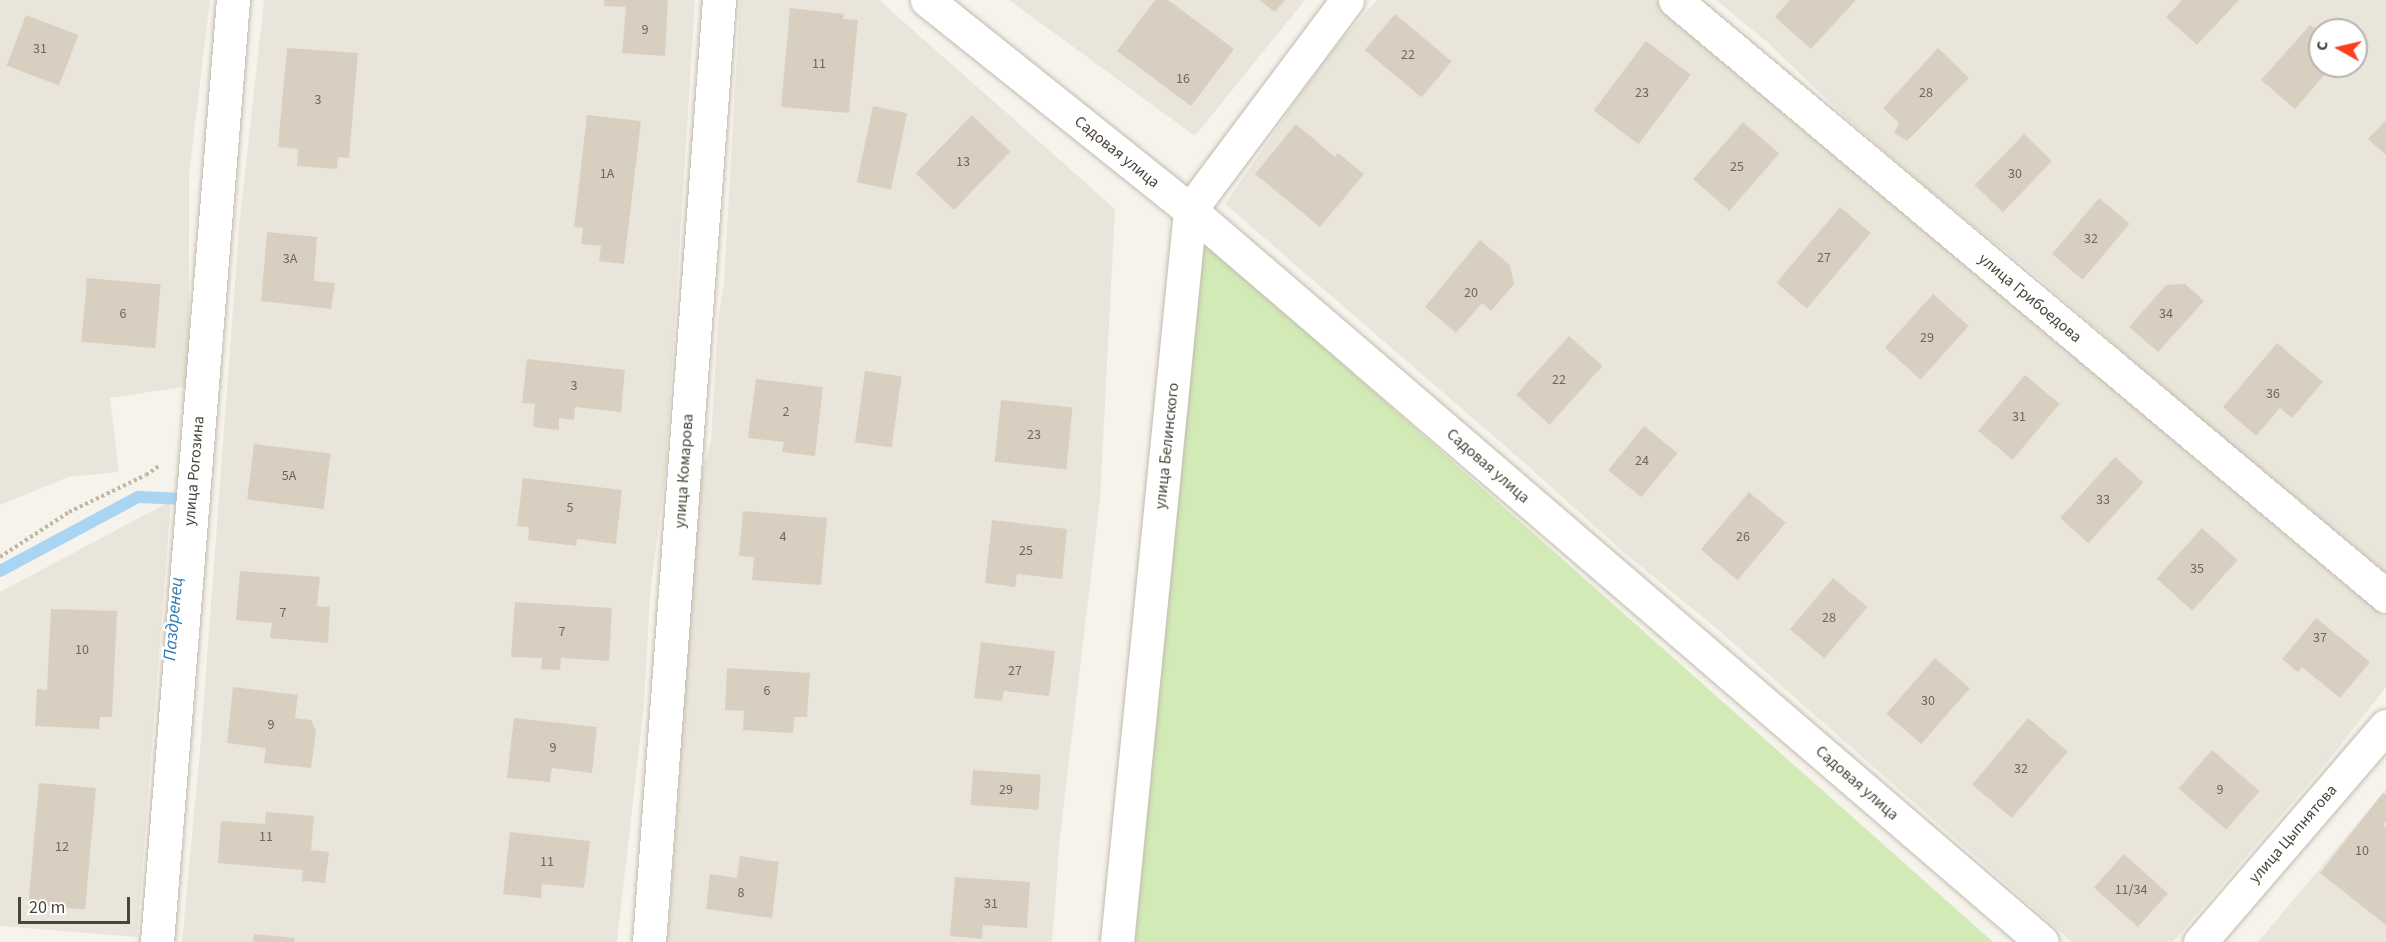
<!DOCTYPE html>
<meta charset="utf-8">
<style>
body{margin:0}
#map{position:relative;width:2386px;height:942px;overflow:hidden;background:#f6f3ec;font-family:"Source Sans 3",sans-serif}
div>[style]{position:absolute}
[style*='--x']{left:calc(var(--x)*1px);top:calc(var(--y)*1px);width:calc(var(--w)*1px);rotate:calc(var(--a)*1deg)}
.residential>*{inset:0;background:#eae5da}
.green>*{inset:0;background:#d2eab5}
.stream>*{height:12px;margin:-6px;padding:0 6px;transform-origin:6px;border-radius:6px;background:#a9d4f2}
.building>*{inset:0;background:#d8cfc1;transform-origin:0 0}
.path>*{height:4px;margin-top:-2px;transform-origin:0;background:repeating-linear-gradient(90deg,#c4b79f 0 3px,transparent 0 6px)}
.roads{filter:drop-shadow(0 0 2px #c2bbae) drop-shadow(0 0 2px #c2bbae)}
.minor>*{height:33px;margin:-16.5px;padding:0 16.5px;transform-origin:16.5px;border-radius:16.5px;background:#fff}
span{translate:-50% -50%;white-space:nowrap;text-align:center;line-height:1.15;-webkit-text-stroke:5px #fff;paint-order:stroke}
.number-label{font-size:14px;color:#6e675b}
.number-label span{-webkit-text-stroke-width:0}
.street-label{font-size:16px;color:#4b4439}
.water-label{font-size:18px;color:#2e7ab2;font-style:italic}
.north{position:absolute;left:2308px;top:18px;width:60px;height:60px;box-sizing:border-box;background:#fff;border:2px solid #b7b4b0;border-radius:50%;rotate:278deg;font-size:16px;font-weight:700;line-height:24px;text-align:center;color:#4b4439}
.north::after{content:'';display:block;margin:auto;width:21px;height:27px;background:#fc3f1d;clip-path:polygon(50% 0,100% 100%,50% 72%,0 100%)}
.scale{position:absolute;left:18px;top:897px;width:112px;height:27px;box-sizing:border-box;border:3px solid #4b4439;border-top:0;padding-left:8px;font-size:18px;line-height:21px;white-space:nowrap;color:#4b4439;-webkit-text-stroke:4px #fff;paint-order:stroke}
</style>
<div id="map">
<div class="residential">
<i style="clip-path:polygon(0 0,210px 0,189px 175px,189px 386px,110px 398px,119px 472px,68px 477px,0 505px)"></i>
<i style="clip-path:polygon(264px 0,695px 0,665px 477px,650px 595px,644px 704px,617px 942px,182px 942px,201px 740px,239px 227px)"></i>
<i style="clip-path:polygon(740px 0,879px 0,1115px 209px,1100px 500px,1060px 836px,1052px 942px,667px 942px,679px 788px,687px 609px,702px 471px,711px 441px,718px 321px,724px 282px)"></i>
<i style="clip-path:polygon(1009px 0,1305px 0,1195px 136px)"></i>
<i style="clip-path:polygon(1377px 0,1656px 0,1827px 150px,2012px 300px,2386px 618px,2386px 687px,2328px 761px,2173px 942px,2072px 942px,1717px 629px,1621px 550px,1528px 466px,1225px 204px,1327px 56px)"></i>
<i style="clip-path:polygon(evenodd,1716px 0,2386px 0,2386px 573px,2193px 413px,2023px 265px,1940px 199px,1847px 119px,1767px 42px,1716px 0,2320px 30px,2356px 30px,2356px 66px,2320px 66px,2320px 30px)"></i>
<i style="clip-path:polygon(171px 501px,137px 937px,0 926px,0 592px)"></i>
<i style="clip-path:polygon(2386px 789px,2386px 942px,2258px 942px,2300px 892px)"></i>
</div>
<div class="green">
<i style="clip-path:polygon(1201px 238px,1993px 942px,1135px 942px)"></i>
</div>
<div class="stream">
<i style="--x:0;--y:571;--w:157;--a:-28.2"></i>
<i style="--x:138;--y:497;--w:46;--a:2.5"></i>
<i style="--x:184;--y:499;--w:9;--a:96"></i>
</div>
<div class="building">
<i style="clip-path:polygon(604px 0,668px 0,665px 56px,622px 53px,626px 7px,604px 6px)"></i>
<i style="clip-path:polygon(1155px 0,1168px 0,1234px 49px,1191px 106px,1117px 51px)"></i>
<i style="clip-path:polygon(1259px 0,1285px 0,1275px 12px)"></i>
<i style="clip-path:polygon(1790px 0,1856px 0,1811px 49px,1775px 17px)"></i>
<i style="clip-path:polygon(2182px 0,2239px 0,2197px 45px,2166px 17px)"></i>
<i style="clip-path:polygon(790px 8px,844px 14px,843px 19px,858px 20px,849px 113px,781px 107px)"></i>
<i style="left:1395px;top:14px;width:74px;height:47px;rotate:40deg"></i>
<i style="left:26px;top:15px;width:56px;height:54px;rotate:21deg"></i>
<i style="clip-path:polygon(2310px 25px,2320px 34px,2320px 66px,2332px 66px,2295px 109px,2261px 80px)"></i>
<i style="left:1646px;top:41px;width:56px;height:87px;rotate:37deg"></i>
<i style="clip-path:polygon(287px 48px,358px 53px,349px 158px,338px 157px,337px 169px,297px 166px,298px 149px,278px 147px)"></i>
<i style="clip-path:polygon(1938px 48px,1969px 78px,1907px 141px,1894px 133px,1899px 123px,1883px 108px)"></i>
<i style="left:873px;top:106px;width:35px;height:78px;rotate:12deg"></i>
<i style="clip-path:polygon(587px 115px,641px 121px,624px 264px,599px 261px,601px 246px,581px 244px,583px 228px,574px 227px)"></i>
<i style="left:972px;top:115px;width:53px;height:81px;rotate:44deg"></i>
<i style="clip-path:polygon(2386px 120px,2386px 155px,2368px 139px)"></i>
<i style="left:1743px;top:122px;width:48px;height:76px;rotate:41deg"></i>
<i style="clip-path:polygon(1296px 124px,1335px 157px,1338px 153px,1364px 174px,1320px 227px,1255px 174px)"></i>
<i style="left:2024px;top:134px;width:39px;height:71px;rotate:44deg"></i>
<i style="left:2099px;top:198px;width:40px;height:73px;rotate:40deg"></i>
<i style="left:1840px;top:207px;width:40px;height:99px;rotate:40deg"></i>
<i style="clip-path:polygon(267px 232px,317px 237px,314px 281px,335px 283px,331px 309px,261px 301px)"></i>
<i style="clip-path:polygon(1480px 240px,1510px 265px,1514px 284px,1491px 311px,1482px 303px,1456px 333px,1425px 307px)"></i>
<i style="left:87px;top:278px;width:74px;height:64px;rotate:5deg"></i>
<i style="clip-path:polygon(2185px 284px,2204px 301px,2158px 352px,2129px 327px,2166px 285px)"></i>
<i style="left:1933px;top:294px;width:48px;height:72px;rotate:42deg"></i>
<i style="left:1569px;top:336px;width:45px;height:79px;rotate:42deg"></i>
<i style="clip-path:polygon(2277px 343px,2323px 382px,2292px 418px,2280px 408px,2256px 436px,2223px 407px)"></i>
<i style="clip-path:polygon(527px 359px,625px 370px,621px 412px,575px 407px,574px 420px,559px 418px,559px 430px,533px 427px,535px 404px,522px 403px)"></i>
<i style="left:865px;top:371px;width:37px;height:72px;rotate:8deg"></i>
<i style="left:2025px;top:375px;width:45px;height:73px;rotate:40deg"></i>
<i style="clip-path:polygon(756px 379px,823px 387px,815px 456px,782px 452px,784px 442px,748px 438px)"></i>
<i style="left:1001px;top:400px;width:72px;height:62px;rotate:6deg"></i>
<i style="left:1644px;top:426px;width:43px;height:57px;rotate:39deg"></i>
<i style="left:254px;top:444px;width:77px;height:56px;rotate:7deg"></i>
<i style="left:2115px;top:457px;width:38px;height:82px;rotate:42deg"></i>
<i style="clip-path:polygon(523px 478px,622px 490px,616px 544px,577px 539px,576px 546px,528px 540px,529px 527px,517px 526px)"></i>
<i style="left:1749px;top:492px;width:48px;height:75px;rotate:40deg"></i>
<i style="clip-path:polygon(743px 511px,827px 518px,821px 585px,752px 580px,754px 557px,739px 556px)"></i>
<i style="clip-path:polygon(992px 520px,1067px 529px,1062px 579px,1017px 574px,1015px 587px,985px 583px)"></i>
<i style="left:2202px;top:528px;width:48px;height:68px;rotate:42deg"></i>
<i style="clip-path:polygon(240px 571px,320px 577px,317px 606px,330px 607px,328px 643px,270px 638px,272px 623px,236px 620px)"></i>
<i style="left:1833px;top:578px;width:45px;height:67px;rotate:40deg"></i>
<i style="clip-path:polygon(515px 602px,612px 608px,609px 661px,561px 658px,560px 670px,541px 669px,542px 658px,511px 657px)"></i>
<i style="clip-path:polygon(51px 609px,117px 611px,112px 717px,100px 717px,99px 729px,35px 726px,37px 689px,47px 690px)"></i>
<i style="clip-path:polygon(2316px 618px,2370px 662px,2340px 698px,2302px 667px,2298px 672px,2282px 659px)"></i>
<i style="clip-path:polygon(981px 642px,1055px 651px,1049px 696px,1004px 691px,1002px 701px,974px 698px)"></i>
<i style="left:1935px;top:658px;width:46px;height:74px;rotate:41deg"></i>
<i style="clip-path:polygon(727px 668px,810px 673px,807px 717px,794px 717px,793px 733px,743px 730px,744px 711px,725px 710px)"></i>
<i style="clip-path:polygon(233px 687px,298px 695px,295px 718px,311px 720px,316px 731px,311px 768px,264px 763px,266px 748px,227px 743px)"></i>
<i style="clip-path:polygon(514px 718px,597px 727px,592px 773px,552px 768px,550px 782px,507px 778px)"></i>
<i style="left:2028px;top:718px;width:52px;height:87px;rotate:40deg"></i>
<i style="left:2212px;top:750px;width:63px;height:51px;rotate:41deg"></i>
<i style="left:973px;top:770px;width:68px;height:35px;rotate:4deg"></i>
<i style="left:39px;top:783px;width:57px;height:122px;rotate:5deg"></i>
<i style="clip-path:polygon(2383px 793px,2386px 795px,2386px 821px,2383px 825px,2386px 828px,2386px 925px,2320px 873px)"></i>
<i style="clip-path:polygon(266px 812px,314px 816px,311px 850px,329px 852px,325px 883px,302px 881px,303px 870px,218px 863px,221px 821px,265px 824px)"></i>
<i style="clip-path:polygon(510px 832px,590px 841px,584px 888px,542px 884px,541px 898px,503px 894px)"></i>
<i style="left:2124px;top:854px;width:59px;height:45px;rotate:42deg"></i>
<i style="clip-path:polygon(740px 856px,779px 862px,772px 918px,706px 909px,710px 874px,737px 878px)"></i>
<i style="clip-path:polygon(955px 877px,1030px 882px,1027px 928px,983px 925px,982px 939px,950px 936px)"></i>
<i style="clip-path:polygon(254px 934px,295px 938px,294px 942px,253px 942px)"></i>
</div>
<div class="path">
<i style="--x:0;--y:557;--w:82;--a:-33.1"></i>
<i style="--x:69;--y:512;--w:85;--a:-25.7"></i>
<i style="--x:146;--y:475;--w:16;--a:-35"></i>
</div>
<div class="roads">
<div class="minor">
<i style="--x:927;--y:0;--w:337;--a:38.6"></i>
<i style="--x:1190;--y:210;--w:1123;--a:40.67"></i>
<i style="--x:1675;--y:0;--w:928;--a:39.97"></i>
<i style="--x:157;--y:942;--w:945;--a:-85.39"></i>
<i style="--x:649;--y:942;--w:945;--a:-85.75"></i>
<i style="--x:1117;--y:942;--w:736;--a:-84.3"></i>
<i style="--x:1190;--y:210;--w:262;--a:-53.2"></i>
<i style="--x:2200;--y:942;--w:285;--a:-49.3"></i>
</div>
</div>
<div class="number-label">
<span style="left:645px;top:30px">9</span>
<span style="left:40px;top:49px">31</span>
<span style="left:1408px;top:55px">22</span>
<span style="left:819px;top:64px">11</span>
<span style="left:1183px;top:79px">16</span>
<span style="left:1642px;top:93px">23</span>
<span style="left:1926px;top:93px">28</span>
<span style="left:318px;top:100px">3</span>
<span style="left:963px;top:162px">13</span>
<span style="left:1737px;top:167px">25</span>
<span style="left:607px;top:174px">1А</span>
<span style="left:2015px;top:174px">30</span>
<span style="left:2091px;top:239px">32</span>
<span style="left:1824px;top:258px">27</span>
<span style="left:290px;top:259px">3А</span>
<span style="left:1471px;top:293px">20</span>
<span style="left:123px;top:314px">6</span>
<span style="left:2166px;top:314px">34</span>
<span style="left:1927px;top:338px">29</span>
<span style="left:1559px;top:380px">22</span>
<span style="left:574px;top:386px">3</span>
<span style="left:2273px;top:394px">36</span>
<span style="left:786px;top:412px">2</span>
<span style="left:2019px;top:417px">31</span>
<span style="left:1034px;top:435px">23</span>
<span style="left:1642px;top:461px">24</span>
<span style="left:289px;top:476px">5А</span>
<span style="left:2103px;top:500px">33</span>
<span style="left:570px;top:508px">5</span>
<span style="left:783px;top:537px">4</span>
<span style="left:1743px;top:537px">26</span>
<span style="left:1026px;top:551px">25</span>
<span style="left:2197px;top:569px">35</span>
<span style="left:283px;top:613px">7</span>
<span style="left:1829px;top:618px">28</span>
<span style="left:562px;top:632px">7</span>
<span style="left:2320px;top:638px">37</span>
<span style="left:82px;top:650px">10</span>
<span style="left:1015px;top:671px">27</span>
<span style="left:767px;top:691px">6</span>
<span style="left:1928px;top:701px">30</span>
<span style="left:271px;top:725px">9</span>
<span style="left:553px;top:748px">9</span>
<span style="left:2021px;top:769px">32</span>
<span style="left:1006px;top:790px">29</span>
<span style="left:2220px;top:790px">9</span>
<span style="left:266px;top:837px">11</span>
<span style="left:62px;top:847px">12</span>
<span style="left:2362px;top:851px">10</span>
<span style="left:547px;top:862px">11</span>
<span style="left:2131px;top:890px">11/34</span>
<span style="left:741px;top:893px">8</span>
<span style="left:991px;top:904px">31</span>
</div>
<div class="street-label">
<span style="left:1117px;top:152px;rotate:39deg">Садовая улица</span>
<span style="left:2030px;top:298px;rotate:40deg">улица Грибоедова</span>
<span style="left:1167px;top:446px;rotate:-84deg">улица Белинского</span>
<span style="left:1488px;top:466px;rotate:41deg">Садовая улица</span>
<span style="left:194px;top:471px;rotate:-85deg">улица Рогозина</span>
<span style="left:684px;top:471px;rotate:-86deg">улица Комарова</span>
<span style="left:1857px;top:783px;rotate:41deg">Садовая улица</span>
<span style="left:2293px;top:834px;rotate:-49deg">улица Цыпнятова</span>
</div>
<div class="water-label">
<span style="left:174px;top:619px;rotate:-85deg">Паздренец</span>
</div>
<div class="north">С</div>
<div class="scale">20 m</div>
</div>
